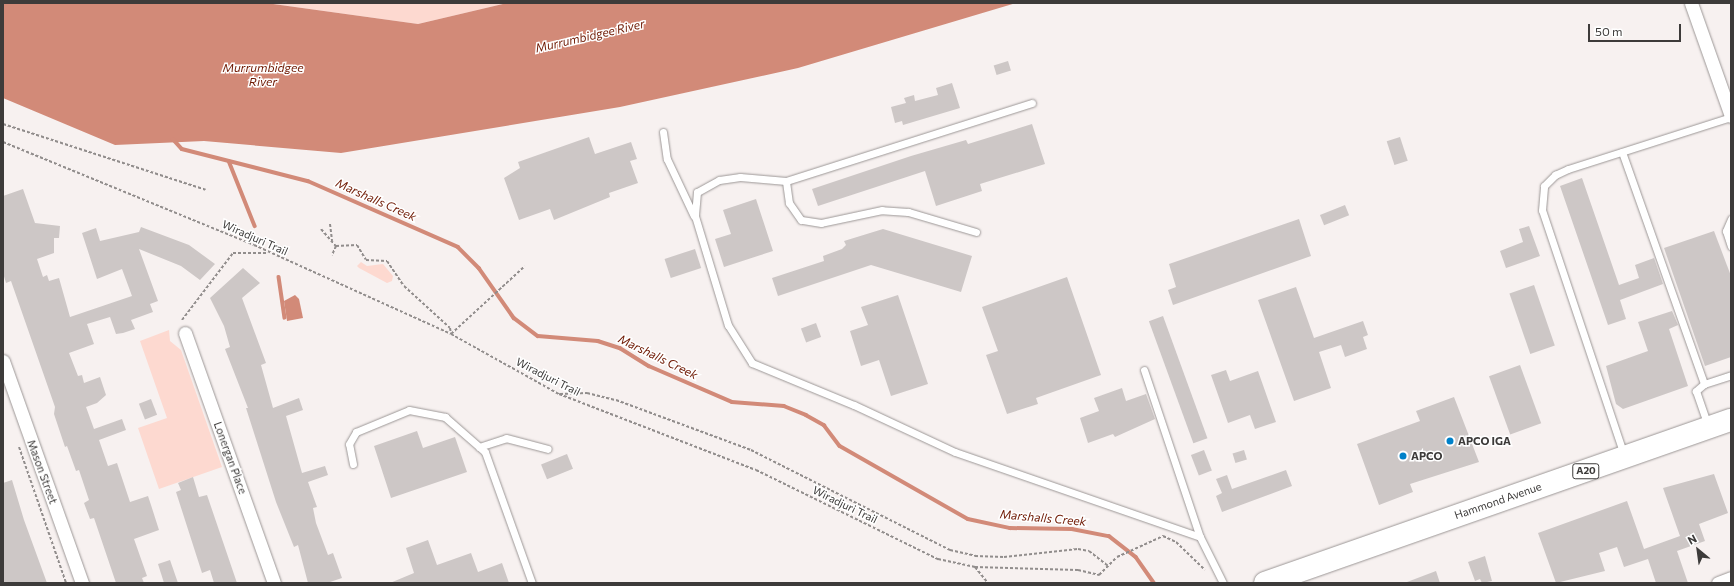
<!DOCTYPE html>
<style>
body{margin:0}
#map{position:relative;width:1734px;height:586px;overflow:hidden;background:#f7f1f0;font-family:Commissioner,sans-serif}
div>[style]{position:absolute}
[style*='--x']{left:calc(var(--x)*1px);top:calc(var(--y)*1px);width:calc(var(--w)*1px);rotate:calc(var(--a)*1deg)}
.green>*{inset:0;background:#fdd9d0}
.water>*{inset:0;background:#d28a78}
.stream>*{height:3.5px;margin:-1.75px;padding:0 1.75px;transform-origin:1.75px;border-radius:1.75px;background:#d28a78}
.building>*{inset:0;background:#cdc7c6;transform-origin:0 0}
.path>*{height:2px;margin-top:-1px;transform-origin:0;background:repeating-linear-gradient(90deg,#918d8c 0 3px,transparent 0 5px)}
.roads{filter:drop-shadow(0 0 1px #9c9796) drop-shadow(0 0 1px #9c9796)}
.lane>*{height:7px;margin:-3.5px;padding:0 3.5px;transform-origin:3.5px;border-radius:3.5px;background:#fff}
.street>*{height:13px;margin:-6.5px;padding:0 6.5px;transform-origin:6.5px;border-radius:6.5px;background:#fff}
.highway>*{height:22px;margin:-11px;padding:0 11px;transform-origin:11px;border-radius:11px;background:#fff}
.dots>*{width:11px;height:11px;translate:-50% -50%;box-sizing:border-box;border:2px solid #fff;border-radius:50%}
span{translate:-50% -50%;white-space:nowrap;text-align:center;line-height:1.15;-webkit-text-stroke:3px #fff;paint-order:stroke}
.shield-label span{padding:1px 3px;background:#fff;border:1px solid;border-radius:3px;-webkit-text-stroke-width:0}
.shield-label{font-size:10px;color:#3d3b3a;font-weight:700}
.street-label{font-size:11px;color:#3d3b3a}
.poi-label{font-size:11px;color:#3d3b3a;font-weight:700}
.left{translate:0 -50%;text-align:left}
.water-label{font-size:12px;color:#6f1903;font-style:italic}
.frame{position:absolute;inset:0;border:4px solid #3d3b3a;pointer-events:none}
.north{position:absolute;left:1678px;top:530px;width:40px;height:40px;-webkit-text-stroke:3px #fff;paint-order:stroke;rotate:331deg;font-size:11px;font-weight:700;line-height:16px;text-align:center;color:#3d3b3a}
.north::after{content:'';display:block;margin:auto;width:14px;height:18px;background:#3d3b3a;clip-path:polygon(50% 0,100% 100%,50% 72%,0 100%)}
.scale{position:absolute;left:1588px;top:24px;width:93px;height:18px;box-sizing:border-box;border:2px solid #3d3b3a;border-top:0;padding-left:5px;font-size:12px;line-height:14px;white-space:nowrap;color:#3d3b3a;-webkit-text-stroke:3px #fff;paint-order:stroke}
</style>
<div id="map">
<div class="green">
<i style="clip-path:polygon(266px 3px,507px 3px,418px 24px)"></i>
<i style="clip-path:polygon(361px 262px,367px 266px,383px 264px,393px 276px,392px 281px,387px 283px,359px 268px,357px 266px)"></i>
<i style="clip-path:polygon(169px 330px,170px 341px,181px 350px,222px 467px,159px 489px,138px 428px,167px 418px,140px 341px)"></i>
</div>
<div class="water">
<i style="clip-path:polygon(3px 3px,266px 3px,418px 24px,507px 3px,1016px 3px,798px 68px,620px 107px,341px 153px,204px 141px,115px 145px,3px 98px)"></i>
<i style="clip-path:polygon(295px 295px,299px 299px,303px 318px,287px 321px,284px 301px)"></i>
</div>
<div class="stream">
<i style="--x:173;--y:139;--w:13;--a:48"></i>
<i style="--x:182;--y:149;--w:130;--a:14.3"></i>
<i style="--x:308;--y:181;--w:164;--a:23.7"></i>
<i style="--x:458;--y:247;--w:30;--a:45"></i>
<i style="--x:479;--y:268;--w:61;--a:55"></i>
<i style="--x:514;--y:318;--w:30;--a:37"></i>
<i style="--x:538;--y:336;--w:60;--a:4.8"></i>
<i style="--x:598;--y:341;--w:23;--a:18"></i>
<i style="--x:620;--y:348;--w:34;--a:32"></i>
<i style="--x:649;--y:366;--w:90;--a:23.4"></i>
<i style="--x:732;--y:402;--w:52;--a:4.4"></i>
<i style="--x:784;--y:406;--w:24;--a:22"></i>
<i style="--x:806;--y:415;--w:21;--a:29"></i>
<i style="--x:824;--y:425;--w:26;--a:53"></i>
<i style="--x:840;--y:446;--w:147;--a:29.7"></i>
<i style="--x:968;--y:519;--w:43;--a:12.1"></i>
<i style="--x:1010;--y:528;--w:62;--a:0.9"></i>
<i style="--x:1072;--y:529;--w:38;--a:11"></i>
<i style="--x:1109;--y:536;--w:34;--a:38"></i>
<i style="--x:1136;--y:557;--w:32;--a:55"></i>
<i style="--x:229;--y:161;--w:70;--a:68.2"></i>
<i style="--x:279;--y:277;--w:41;--a:81.7"></i>
</div>
<div class="building">
<i style="left:1008px;top:61px;width:10px;height:15px;rotate:73deg"></i>
<i style="clip-path:polygon(952px 83px,960px 108px,903px 125px,902px 121px,895px 123px,891px 107px,906px 103px,904px 98px,914px 95px,915px 101px,938px 95px,936px 88px)"></i>
<i style="clip-path:polygon(1032px 124px,1045px 164px,980px 184px,982px 191px,936px 206px,925px 171px,818px 206px,812px 189px,911px 156px,966px 140px,968px 144px)"></i>
<i style="clip-path:polygon(589px 137px,595px 154px,631px 142px,637px 159px,630px 161px,638px 183px,609px 193px,610px 197px,554px 220px,550px 209px,519px 220px,504px 178px,520px 168px,518px 162px)"></i>
<i style="left:1400px;top:137px;width:25px;height:14px;rotate:72deg"></i>
<i style="clip-path:polygon(1582px 178px,1619px 285px,1639px 278px,1635px 265px,1654px 258px,1663px 284px,1620px 300px,1626px 319px,1608px 325px,1560px 186px)"></i>
<i style="clip-path:polygon(23px 189px,35px 223px,60px 226px,59px 238px,54px 238px,54px 253px,37px 259px,43px 277px,47px 275px,49px 281px,59px 278px,70px 317px,132px 296px,122px 269px,97px 279px,82px 233px,96px 228px,100px 241px,139px 232px,141px 227px,189px 245px,215px 264px,200px 280px,181px 266px,139px 249px,158px 301px,150px 304px,153px 312px,131px 320px,135px 329px,123px 333px,116px 334px,110px 317px,87px 324px,94px 344px,69px 353px,78px 376px,82px 375px,84px 383px,100px 377px,106px 395px,97px 403px,86px 407px,94px 429px,122px 419px,126px 430px,99px 440px,108px 466px,117px 463px,130px 502px,148px 496px,151px 505px,159px 530px,134px 539px,147px 576px,142px 578px,144px 583px,116px 583px,94px 518px,90px 519px,84px 503px,89px 500px,79px 470px,76px 471px,67px 446px,65px 447px,54px 414px,55px 407px,11px 281px,6px 283px,3px 273px,3px 196px)"></i>
<i style="clip-path:polygon(756px 199px,773px 251px,724px 267px,715px 239px,731px 234px,723px 210px)"></i>
<i style="left:1345px;top:205px;width:11px;height:27px;rotate:68deg"></i>
<i style="clip-path:polygon(1299px 219px,1311px 256px,1173px 305px,1168px 290px,1176px 287px,1169px 264px)"></i>
<i style="clip-path:polygon(1529px 226px,1540px 256px,1506px 268px,1500px 251px,1523px 242px,1519px 229px)"></i>
<i style="clip-path:polygon(883px 229px,972px 256px,961px 292px,871px 265px,778px 296px,772px 278px,824px 261px,823px 256px,842px 249px,846px 245px,844px 241px)"></i>
<i style="clip-path:polygon(1714px 231px,1731px 276px,1731px 357px,1705px 366px,1664px 248px)"></i>
<i style="left:695px;top:249px;width:20px;height:32px;rotate:72deg"></i>
<i style="clip-path:polygon(243px 268px,260px 283px,242px 298px,266px 363px,261px 365px,273px 408px,299px 398px,303px 410px,286px 416px,302px 473px,325px 466px,328px 475px,308px 482px,317px 507px,313px 508px,316px 523px,328px 555px,333px 553px,342px 578px,327px 583px,308px 583px,298px 545px,294px 547px,276px 502px,246px 408px,248px 408px,225px 349px,230px 347px,224px 326px,210px 298px)"></i>
<i style="clip-path:polygon(1067px 277px,1101px 375px,1036px 398px,1038px 404px,1007px 414px,986px 355px,998px 351px,982px 307px)"></i>
<i style="left:1534px;top:285px;width:64px;height:26px;rotate:71deg"></i>
<i style="clip-path:polygon(1296px 287px,1314px 338px,1363px 321px,1368px 335px,1363px 337px,1367px 349px,1345px 357px,1341px 345px,1319px 352px,1331px 388px,1294px 401px,1258px 300px)"></i>
<i style="clip-path:polygon(898px 295px,928px 384px,891px 396px,879px 360px,861px 366px,850px 331px,868px 325px,861px 307px)"></i>
<i style="clip-path:polygon(1672px 311px,1678px 325px,1669px 329px,1688px 386px,1623px 409px,1616px 404px,1606px 366px,1648px 351px,1638px 322px)"></i>
<i style="left:1163px;top:316px;width:130px;height:15px;rotate:70deg"></i>
<i style="left:816px;top:323px;width:15px;height:16px;rotate:70deg"></i>
<i style="left:1520px;top:365px;width:62px;height:33px;rotate:70deg"></i>
<i style="clip-path:polygon(1226px 370px,1230px 381px,1258px 371px,1276px 422px,1255px 429px,1250px 415px,1228px 423px,1211px 375px)"></i>
<i style="clip-path:polygon(1122px 388px,1126px 401px,1146px 394px,1155px 419px,1115px 437px,1113px 434px,1088px 443px,1080px 418px,1099px 411px,1094px 398px)"></i>
<i style="clip-path:polygon(1454px 397px,1479px 462px,1410px 484px,1413px 492px,1379px 505px,1357px 444px,1420px 421px,1416px 411px)"></i>
<i style="left:151px;top:399px;width:17px;height:13px;rotate:69deg"></i>
<i style="clip-path:polygon(417px 431px,423px 448px,455px 437px,467px 472px,391px 498px,374px 446px)"></i>
<i style="left:1204px;top:450px;width:22px;height:14px;rotate:69deg"></i>
<i style="left:1244px;top:450px;width:10px;height:12px;rotate:73deg"></i>
<i style="left:567px;top:454px;width:16px;height:28px;rotate:68deg"></i>
<i style="clip-path:polygon(1286px 470px,1292px 486px,1222px 512px,1216px 496px,1222px 493px,1216px 479px,1227px 475px,1232px 489px)"></i>
<i style="clip-path:polygon(1714px 474px,1728px 513px,1699px 524px,1705px 541px,1677px 551px,1688px 583px,1656px 583px,1648px 559px,1624px 567px,1617px 547px,1599px 553px,1605px 571px,1556px 583px,1538px 533px,1627px 501px,1644px 549px,1680px 536px,1663px 488px)"></i>
<i style="clip-path:polygon(193px 477px,199px 497px,207px 495px,237px 583px,214px 583px,210px 570px,202px 573px,176px 492px,181px 490px,178px 483px)"></i>
<i style="clip-path:polygon(12px 480px,24px 520px,47px 583px,3px 583px,3px 483px)"></i>
<i style="clip-path:polygon(428px 540px,437px 565px,471px 553px,478px 572px,502px 563px,509px 583px,390px 583px,414px 573px,406px 548px)"></i>
<i style="clip-path:polygon(1485px 556px,1492px 581px,1482px 583px,1480px 579px,1475px 581px,1468px 562px)"></i>
<i style="clip-path:polygon(170px 560px,178px 583px,164px 583px,158px 564px)"></i>
<i style="clip-path:polygon(1436px 571px,1440px 583px,1408px 583px,1407px 582px)"></i>
</div>
<div class="path">
<i style="--x:3;--y:124;--w:213;--a:18"></i>
<i style="--x:3;--y:142;--w:271;--a:22.3"></i>
<i style="--x:254;--y:245;--w:216;--a:24.3"></i>
<i style="--x:451;--y:334;--w:124;--a:29.1"></i>
<i style="--x:559;--y:394;--w:211;--a:21.1"></i>
<i style="--x:756;--y:470;--w:203;--a:26.1"></i>
<i style="--x:938;--y:559;--w:38;--a:12"></i>
<i style="--x:975;--y:567;--w:103;--a:1.7"></i>
<i style="--x:1078;--y:570;--w:22;--a:13"></i>
<i style="--x:1099;--y:575;--w:25;--a:-45"></i>
<i style="--x:1117;--y:557;--w:51;--a:-24.5"></i>
<i style="--x:1163;--y:536;--w:14;--a:25"></i>
<i style="--x:1176;--y:542;--w:40;--a:44"></i>
<i style="--x:330;--y:224;--w:17;--a:83"></i>
<i style="--x:321;--y:229;--w:23;--a:49"></i>
<i style="--x:336;--y:246;--w:10;--a:114"></i>
<i style="--x:336;--y:246;--w:21;--a:-3"></i>
<i style="--x:357;--y:245;--w:17;--a:59"></i>
<i style="--x:366;--y:260;--w:21;--a:3"></i>
<i style="--x:387;--y:261;--w:30;--a:56"></i>
<i style="--x:404;--y:286;--w:62;--a:42.4"></i>
<i style="--x:450;--y:328;--w:6;--a:81"></i>
<i style="--x:451;--y:334;--w:100;--a:-42.6"></i>
<i style="--x:182;--y:320;--w:84;--a:-52.7"></i>
<i style="--x:233;--y:253;--w:35;--a:0"></i>
<i style="--x:560;--y:394;--w:27;--a:-2"></i>
<i style="--x:587;--y:393;--w:30;--a:14"></i>
<i style="--x:616;--y:400;--w:144;--a:20.3"></i>
<i style="--x:751;--y:450;--w:223;--a:26.7"></i>
<i style="--x:950;--y:550;--w:26;--a:13"></i>
<i style="--x:975;--y:556;--w:29;--a:2"></i>
<i style="--x:1004;--y:557;--w:74;--a:-6.2"></i>
<i style="--x:1078;--y:549;--w:11;--a:10"></i>
<i style="--x:1089;--y:551;--w:24;--a:38"></i>
<i style="--x:19;--y:447;--w:144;--a:70.9"></i>
<i style="--x:975;--y:567;--w:21;--a:51"></i>
</div>
<div class="roads">
<div class="lane">
<i style="--x:663;--y:132;--w:27;--a:82"></i>
<i style="--x:667;--y:159;--w:63;--a:64.7"></i>
<i style="--x:1622;--y:152;--w:246;--a:70.5"></i>
<i style="--x:1704;--y:384;--w:11;--a:139"></i>
<i style="--x:1696;--y:391;--w:37;--a:71"></i>
<i style="--x:786;--y:181;--w:258;--a:-17.6"></i>
<i style="--x:1731;--y:219;--w:13;--a:113"></i>
<i style="--x:1726;--y:231;--w:16;--a:72"></i>
<i style="--x:976;--y:232;--w:71;--a:-163.6"></i>
<i style="--x:908;--y:212;--w:26;--a:-176"></i>
<i style="--x:882;--y:210;--w:62;--a:168"></i>
<i style="--x:821;--y:223;--w:20;--a:-171"></i>
<i style="--x:801;--y:220;--w:21;--a:-125"></i>
<i style="--x:789;--y:203;--w:22;--a:-98"></i>
<i style="--x:786;--y:181;--w:46;--a:-175"></i>
<i style="--x:740;--y:177;--w:21;--a:172"></i>
<i style="--x:719;--y:180;--w:25;--a:151"></i>
<i style="--x:697;--y:192;--w:24;--a:95"></i>
<i style="--x:695;--y:216;--w:114;--a:73.2"></i>
<i style="--x:728;--y:325;--w:45;--a:57.7"></i>
<i style="--x:752;--y:363;--w:110;--a:22.4"></i>
<i style="--x:854;--y:405;--w:111;--a:25"></i>
<i style="--x:955;--y:452;--w:259;--a:19.1"></i>
<i style="--x:1144;--y:370;--w:176;--a:71.5"></i>
<i style="--x:1200;--y:537;--w:51;--a:63.4"></i>
<i style="--x:1704;--y:384;--w:28;--a:-18"></i>
<i style="--x:479;--y:447;--w:28;--a:-18"></i>
<i style="--x:506;--y:438;--w:43;--a:14.7"></i>
<i style="--x:1624;--y:455;--w:258;--a:-108.5"></i>
<i style="--x:1542;--y:210;--w:24;--a:-85"></i>
<i style="--x:1544;--y:186;--w:16;--a:-45"></i>
<i style="--x:1555;--y:175;--w:14;--a:-25"></i>
<i style="--x:1568;--y:169;--w:171;--a:-17.7"></i>
<i style="--x:353;--y:464;--w:20;--a:-101"></i>
<i style="--x:349;--y:444;--w:14;--a:-60"></i>
<i style="--x:356;--y:432;--w:57;--a:-22.5"></i>
<i style="--x:409;--y:410;--w:37;--a:11"></i>
<i style="--x:445;--y:417;--w:53;--a:41.2"></i>
<i style="--x:485;--y:452;--w:139;--a:70.3"></i>
</div>
<div class="street">
<i style="--x:1691;--y:3;--w:120;--a:70.5"></i>
<i style="--x:185;--y:333;--w:265;--a:70.4"></i>
<i style="--x:3;--y:361;--w:236;--a:70.4"></i>
<i style="--x:1718;--y:583;--w:14;--a:-21"></i>
</div>
<div class="highway">
<i style="--x:1265;--y:583;--w:494;--a:-19.3"></i>
</div>
</div>
<div class="dots">
<i style="left:1450px;top:441px;background:#0081c9"></i>
<i style="left:1403px;top:456px;background:#0081c9"></i>
</div>
<div class="shield-label">
<span style="left:1586px;top:471px">A20</span>
</div>
<div class="street-label">
<span style="left:255px;top:238px;rotate:24deg">Wiradjuri Trail</span>
<span style="left:548px;top:377px;rotate:27deg">Wiradjuri Trail</span>
<span style="left:230px;top:458px;rotate:70deg">Lonergan Place</span>
<span style="left:42px;top:472px;rotate:70deg">Mason Street</span>
<span style="left:1498px;top:501px;rotate:-19deg">Hammond Avenue</span>
<span style="left:845px;top:505px;rotate:26deg">Wiradjuri Trail</span>
</div>
<div class="poi-label">
<span class="left" style="left:1458px;top:441px">APCO IGA</span>
<span class="left" style="left:1411px;top:456px">APCO</span>
</div>
<div class="water-label">
<span style="left:590px;top:36px;rotate:-13deg">Murrumbidgee River</span>
<span style="left:263px;top:75px">Murrumbidgee<br>River</span>
<span style="left:376px;top:200px;rotate:24deg">Marshalls Creek</span>
<span style="left:658px;top:357px;rotate:26deg">Marshalls Creek</span>
<span style="left:1043px;top:518px;rotate:5deg">Marshalls Creek</span>
</div>
<div class="frame"></div>
<div class="north">N</div>
<div class="scale">50 m</div>
</div>
